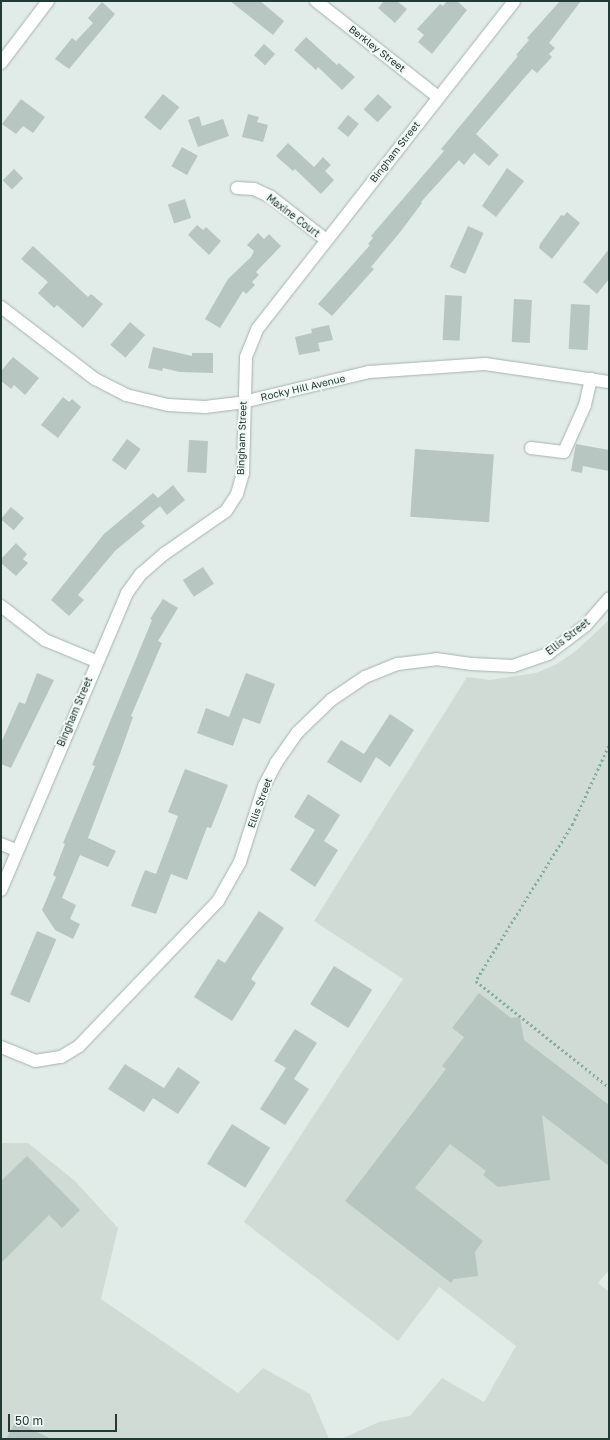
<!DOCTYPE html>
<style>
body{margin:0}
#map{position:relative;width:610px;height:1440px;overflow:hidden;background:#e1ebe7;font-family:"Golos Text",sans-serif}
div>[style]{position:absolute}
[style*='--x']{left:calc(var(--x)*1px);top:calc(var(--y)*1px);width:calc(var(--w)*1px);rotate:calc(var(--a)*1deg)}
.built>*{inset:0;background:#d0dbd6}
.building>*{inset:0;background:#b7c6c0;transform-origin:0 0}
.path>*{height:2.5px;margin-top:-1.25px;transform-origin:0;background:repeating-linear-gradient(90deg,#83ada3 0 2px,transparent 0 5px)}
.roads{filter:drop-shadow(0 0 1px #a4b3ae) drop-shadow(0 0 1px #a4b3ae)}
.minor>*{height:12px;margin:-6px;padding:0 6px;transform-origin:6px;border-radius:6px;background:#fff}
span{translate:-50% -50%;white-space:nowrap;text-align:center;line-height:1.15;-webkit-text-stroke:4px #f2f8f5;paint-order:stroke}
.street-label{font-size:10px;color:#223b36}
.frame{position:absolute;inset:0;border:2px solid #223b36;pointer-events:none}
.scale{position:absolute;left:8px;top:1414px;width:109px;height:18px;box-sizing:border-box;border:2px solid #223b36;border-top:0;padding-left:5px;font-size:12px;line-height:14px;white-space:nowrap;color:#223b36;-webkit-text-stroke:3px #f2f8f5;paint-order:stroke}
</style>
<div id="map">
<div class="built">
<i style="clip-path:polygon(609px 620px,609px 1270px,598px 1283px,609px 1292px,609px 1439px,341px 1439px,379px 1422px,410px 1416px,442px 1378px,484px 1402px,516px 1346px,439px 1287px,398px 1341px,244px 1222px,403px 979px,314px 921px,467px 677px,490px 680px,536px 673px,557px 664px,576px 651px)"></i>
<i style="clip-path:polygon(1px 1143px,28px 1143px,75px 1181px,118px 1228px,101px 1299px,238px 1393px,263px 1368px,310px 1394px,329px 1439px,1px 1439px)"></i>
</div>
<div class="building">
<i style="clip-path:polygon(230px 1px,260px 1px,284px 21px,273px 35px)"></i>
<i style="clip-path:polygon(384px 1px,397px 1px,407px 9px,395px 23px,378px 8px)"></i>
<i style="clip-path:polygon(447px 1px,457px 1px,467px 10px,432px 54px,418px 42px,424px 35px,417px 29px,440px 4px,443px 6px)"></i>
<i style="clip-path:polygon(560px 1px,581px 1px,549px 43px,555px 48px,549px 54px,552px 57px,537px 73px,532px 69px,476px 134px,499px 155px,489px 166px,474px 153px,464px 165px,459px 160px,421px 202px,422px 203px,401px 231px,371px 267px,374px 269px,332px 316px,318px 304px,370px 245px,368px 244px,373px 238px,371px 236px,444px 151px,441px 149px,518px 56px,516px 55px,529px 40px,527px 38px)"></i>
<i style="clip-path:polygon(102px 2px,115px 14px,69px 69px,55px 59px,72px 38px,76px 41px,93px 23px,88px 18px)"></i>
<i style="clip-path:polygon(306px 37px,337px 65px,339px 63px,355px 77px,342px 90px,318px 67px,316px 70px,294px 50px)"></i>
<i style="left:264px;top:44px;width:15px;height:15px;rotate:42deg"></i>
<i style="left:163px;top:94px;width:21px;height:30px;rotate:39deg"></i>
<i style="left:378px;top:94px;width:19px;height:21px;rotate:43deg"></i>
<i style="clip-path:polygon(21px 99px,45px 117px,33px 133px,23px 126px,16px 134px,2px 124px)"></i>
<i style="clip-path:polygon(248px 114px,259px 117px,257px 122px,268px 125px,263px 142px,242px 137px)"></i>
<i style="left:348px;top:115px;width:14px;height:17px;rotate:39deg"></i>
<i style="clip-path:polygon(199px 116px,202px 126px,223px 119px,229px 136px,198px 147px,188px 120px)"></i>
<i style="clip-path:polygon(288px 143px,314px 167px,323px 157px,331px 165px,325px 171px,334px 180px,321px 194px,295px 169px,293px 171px,276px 156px)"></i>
<i style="left:182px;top:147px;width:18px;height:22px;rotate:29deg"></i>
<i style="clip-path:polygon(507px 168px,524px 181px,496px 217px,482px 206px)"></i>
<i style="left:14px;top:169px;width:13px;height:16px;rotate:45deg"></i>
<i style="left:185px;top:199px;width:20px;height:18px;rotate:72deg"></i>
<i style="clip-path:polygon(567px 212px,580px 223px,552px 259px,539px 248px,540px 244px,561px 215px,564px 216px)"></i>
<i style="clip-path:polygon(197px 225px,203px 230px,206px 227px,221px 241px,209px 255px,188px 235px)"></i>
<i style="left:468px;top:226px;width:17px;height:45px;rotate:24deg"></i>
<i style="clip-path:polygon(258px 233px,264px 239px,269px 234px,281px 246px,256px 272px,259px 275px,252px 282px,255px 285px,246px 294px,243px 291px,220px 328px,205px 319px,228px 279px,251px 257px,254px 251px,247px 245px)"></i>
<i style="clip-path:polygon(33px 246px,88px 297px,91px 294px,103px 304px,83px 328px,57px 305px,54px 308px,38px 293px,48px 282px,21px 259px)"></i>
<i style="clip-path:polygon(609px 249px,609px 279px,597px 294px,583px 282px)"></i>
<i style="left:445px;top:295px;width:17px;height:45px;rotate:3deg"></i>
<i style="left:514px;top:299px;width:18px;height:43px;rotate:3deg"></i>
<i style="left:571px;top:304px;width:19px;height:45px;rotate:3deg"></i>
<i style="left:130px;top:322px;width:20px;height:30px;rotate:41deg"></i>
<i style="clip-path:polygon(329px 325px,333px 340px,318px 343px,320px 351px,299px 355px,295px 337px,312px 333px,311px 329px)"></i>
<i style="clip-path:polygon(153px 347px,192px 356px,192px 353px,213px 353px,213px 373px,180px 372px,163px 368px,162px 371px,148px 368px)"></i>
<i style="clip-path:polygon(13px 357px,39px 378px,25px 395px,14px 385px,11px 389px,1px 381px,1px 371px)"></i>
<i style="clip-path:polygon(63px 397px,69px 402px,72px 399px,81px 407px,58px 438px,41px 425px)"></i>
<i style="left:127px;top:439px;width:17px;height:26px;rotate:36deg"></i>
<i style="left:189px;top:440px;width:19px;height:32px;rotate:3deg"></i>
<i style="clip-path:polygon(576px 444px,609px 450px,609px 471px,583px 466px,582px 473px,571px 471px)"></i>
<i style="left:415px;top:449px;width:79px;height:68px;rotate:4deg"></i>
<i style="clip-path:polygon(173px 485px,185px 500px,167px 515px,160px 506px,141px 522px,145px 526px,115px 551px,78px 595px,84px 600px,69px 616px,51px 600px,104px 534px,153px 493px,158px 498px)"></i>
<i style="left:11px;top:507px;width:17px;height:16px;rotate:40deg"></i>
<i style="clip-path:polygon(16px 543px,27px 554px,23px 559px,28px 563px,16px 576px,1px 563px,1px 559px)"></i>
<i style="left:203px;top:567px;width:20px;height:24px;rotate:57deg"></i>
<i style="clip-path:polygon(163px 599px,178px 608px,158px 641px,162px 643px,131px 716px,133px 717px,121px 751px,88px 838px,116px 851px,108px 867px,80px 855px,62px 898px,76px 905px,70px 919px,80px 924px,73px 939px,55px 930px,42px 910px,56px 877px,53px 875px,65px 844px,63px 843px,95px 766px,92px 765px,152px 620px,150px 619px)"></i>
<i style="clip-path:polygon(37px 673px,54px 680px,11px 768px,1px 764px,1px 743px,19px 702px,25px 704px)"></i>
<i style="clip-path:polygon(246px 673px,275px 684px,260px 724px,243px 718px,233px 746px,197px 733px,206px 708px,229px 717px)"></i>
<i style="clip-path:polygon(390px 714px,414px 730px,390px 767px,376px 757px,361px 783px,327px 762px,341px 740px,364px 754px)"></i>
<i style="clip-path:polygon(185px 769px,228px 785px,211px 828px,207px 827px,187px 880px,171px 874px,156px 914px,131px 906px,145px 870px,156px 874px,178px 816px,168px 812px)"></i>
<i style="clip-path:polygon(308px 794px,340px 815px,324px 841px,338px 850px,315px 887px,290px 870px,315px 830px,294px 817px)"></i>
<i style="clip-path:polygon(259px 911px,284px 928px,251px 979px,256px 983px,232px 1021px,194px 997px,218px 959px,225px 963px)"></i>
<i style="left:37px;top:931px;width:21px;height:69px;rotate:23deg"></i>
<i style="left:334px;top:966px;width:45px;height:45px;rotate:32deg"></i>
<i style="clip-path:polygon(479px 993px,511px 1018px,520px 1017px,524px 1040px,609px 1105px,609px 1166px,542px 1115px,550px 1180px,498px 1187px,483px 1175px,486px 1171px,450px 1144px,415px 1188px,483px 1241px,475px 1252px,478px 1276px,454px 1279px,451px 1283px,345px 1201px,446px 1069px,442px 1066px,464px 1037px,452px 1028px)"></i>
<i style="clip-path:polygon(295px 1029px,317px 1043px,294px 1079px,309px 1089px,285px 1125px,260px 1109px,286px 1068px,274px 1061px)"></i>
<i style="clip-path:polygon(125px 1064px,164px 1088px,178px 1067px,200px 1082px,178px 1114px,153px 1098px,144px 1112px,108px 1089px)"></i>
<i style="left:232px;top:1124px;width:45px;height:47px;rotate:32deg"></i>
<i style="clip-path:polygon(27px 1156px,80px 1210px,62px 1228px,49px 1215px,1px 1263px,1px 1181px)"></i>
<i style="clip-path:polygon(16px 1421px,51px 1439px,6px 1439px)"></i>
</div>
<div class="path">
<i style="--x:609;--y:746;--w:86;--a:114.8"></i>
<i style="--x:573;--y:824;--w:185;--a:121.7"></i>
<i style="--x:476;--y:981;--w:170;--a:38.6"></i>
</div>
<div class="roads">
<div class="minor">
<i style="--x:316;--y:1;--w:155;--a:38.2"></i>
<i style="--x:1;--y:63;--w:78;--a:-52.8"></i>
<i style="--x:237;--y:188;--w:17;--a:3"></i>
<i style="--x:254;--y:189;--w:19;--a:25"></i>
<i style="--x:271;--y:197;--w:70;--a:38"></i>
<i style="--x:1;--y:307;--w:118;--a:37.5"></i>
<i style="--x:95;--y:379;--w:35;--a:27"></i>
<i style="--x:126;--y:395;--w:43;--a:13.4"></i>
<i style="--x:168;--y:405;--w:37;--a:3"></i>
<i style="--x:205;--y:407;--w:38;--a:-7"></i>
<i style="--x:243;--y:402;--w:130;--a:-13.4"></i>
<i style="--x:369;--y:372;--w:116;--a:-3.9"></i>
<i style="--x:485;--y:364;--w:125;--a:8.3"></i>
<i style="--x:531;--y:448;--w:33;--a:7"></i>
<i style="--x:564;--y:452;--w:51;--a:-65.9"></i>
<i style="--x:585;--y:405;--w:27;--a:-77"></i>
<i style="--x:1;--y:606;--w:56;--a:37.7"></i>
<i style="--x:45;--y:640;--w:55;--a:22.4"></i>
<i style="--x:1;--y:844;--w:16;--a:22"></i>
<i style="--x:1;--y:890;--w:323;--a:-67"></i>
<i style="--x:127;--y:593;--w:24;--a:-54"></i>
<i style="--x:141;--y:574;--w:30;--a:-41"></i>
<i style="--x:164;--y:554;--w:75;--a:-34.7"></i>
<i style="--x:226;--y:511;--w:20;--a:-57"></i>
<i style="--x:237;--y:494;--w:22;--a:-74"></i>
<i style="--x:243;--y:473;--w:116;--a:-88.5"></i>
<i style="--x:246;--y:357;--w:31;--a:-68"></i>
<i style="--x:258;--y:328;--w:415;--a:-51.9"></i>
<i style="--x:1;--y:1047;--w:37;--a:22"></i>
<i style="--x:35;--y:1061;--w:26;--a:-9"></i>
<i style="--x:61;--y:1057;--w:21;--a:-31"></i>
<i style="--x:79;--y:1046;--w:201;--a:-46.2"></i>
<i style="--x:218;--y:901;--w:45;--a:-60.6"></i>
<i style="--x:240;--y:862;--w:80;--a:-72.5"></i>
<i style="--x:264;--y:786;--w:26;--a:-62"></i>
<i style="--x:276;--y:763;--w:38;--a:-55"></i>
<i style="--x:298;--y:732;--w:46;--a:-44.1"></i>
<i style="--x:331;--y:700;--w:41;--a:-34.1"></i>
<i style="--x:365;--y:677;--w:35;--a:-22"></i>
<i style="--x:398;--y:664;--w:38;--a:-7"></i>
<i style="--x:436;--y:659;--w:35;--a:8"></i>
<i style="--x:471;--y:664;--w:42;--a:2.7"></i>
<i style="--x:513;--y:666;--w:37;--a:-19"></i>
<i style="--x:548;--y:654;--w:48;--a:-37.3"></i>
<i style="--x:586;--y:625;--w:35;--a:-49"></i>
</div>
</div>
<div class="street-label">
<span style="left:377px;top:49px;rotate:38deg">Berkley Street</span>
<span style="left:395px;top:152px;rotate:-52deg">Bingham Street</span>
<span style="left:293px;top:216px;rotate:37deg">Maxine Court</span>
<span style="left:303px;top:388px;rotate:-13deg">Rocky Hill Avenue</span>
<span style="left:242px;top:438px;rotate:-88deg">Bingham Street</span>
<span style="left:568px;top:637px;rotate:-38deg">Ellis Street</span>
<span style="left:75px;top:712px;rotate:-67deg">Bingham Street</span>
<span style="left:260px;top:803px;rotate:-70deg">Ellis Street</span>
</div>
<div class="frame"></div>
<div class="scale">50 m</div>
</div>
